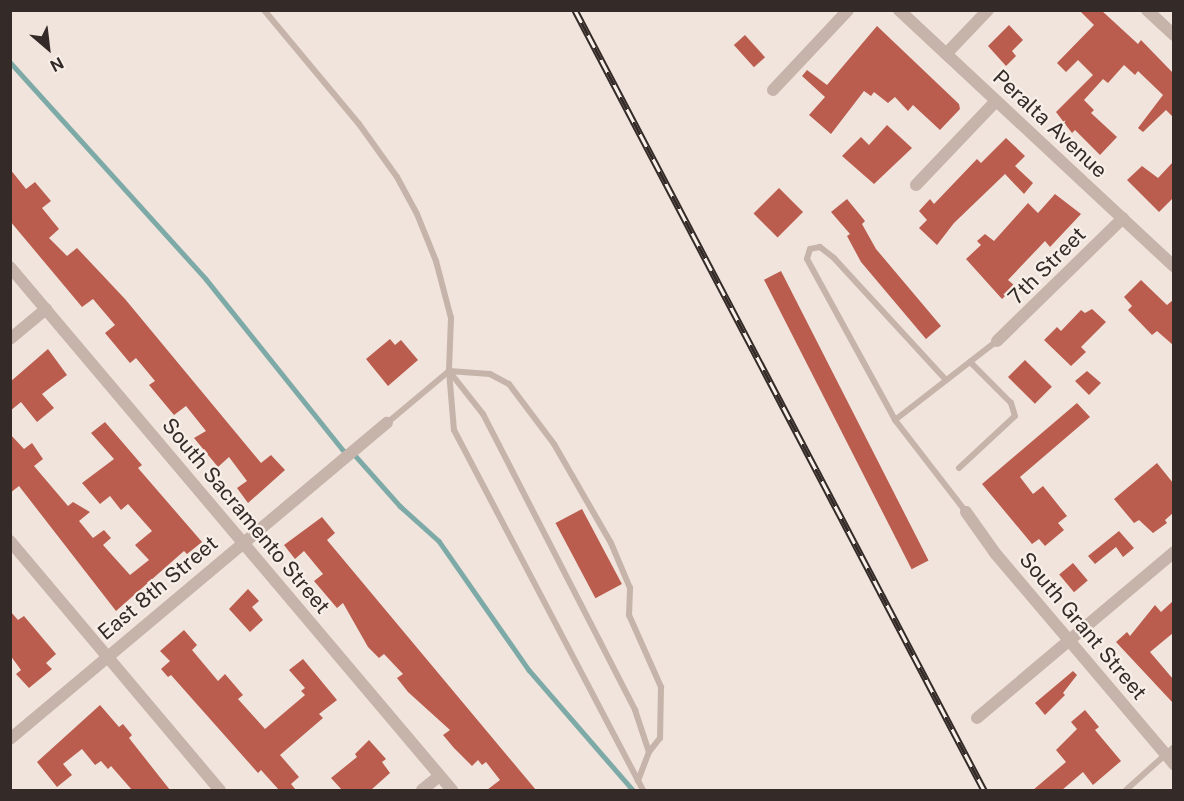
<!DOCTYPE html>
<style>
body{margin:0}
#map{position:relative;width:1184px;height:801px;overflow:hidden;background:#f0e4dc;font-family:"Public Sans",sans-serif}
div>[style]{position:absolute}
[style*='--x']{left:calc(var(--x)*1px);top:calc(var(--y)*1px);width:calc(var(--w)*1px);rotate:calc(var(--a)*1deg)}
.stream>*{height:4.5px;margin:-2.25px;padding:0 2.25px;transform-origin:2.25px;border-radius:2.25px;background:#7daaa7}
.building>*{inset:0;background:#bb5d4e;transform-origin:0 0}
.lane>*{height:6px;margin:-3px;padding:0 3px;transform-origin:3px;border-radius:3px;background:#c6b3a9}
.street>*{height:12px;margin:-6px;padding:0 6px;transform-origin:6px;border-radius:6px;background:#c6b3a9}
.rail>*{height:7px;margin-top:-3.5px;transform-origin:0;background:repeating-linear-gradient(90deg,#f8efe8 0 14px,#342b28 0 28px);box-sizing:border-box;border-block:2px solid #342b28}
span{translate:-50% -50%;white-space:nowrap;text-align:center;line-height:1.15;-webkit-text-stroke:4.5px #f8efe8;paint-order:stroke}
.street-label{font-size:21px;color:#342b28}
.frame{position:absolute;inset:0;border:12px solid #342b28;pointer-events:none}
.north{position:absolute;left:18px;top:18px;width:60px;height:60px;-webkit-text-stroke:4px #f8efe8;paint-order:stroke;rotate:152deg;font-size:16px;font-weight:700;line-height:24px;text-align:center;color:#342b28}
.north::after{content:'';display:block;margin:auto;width:21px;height:27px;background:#342b28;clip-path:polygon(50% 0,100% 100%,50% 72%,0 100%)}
</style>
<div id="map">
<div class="stream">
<i style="--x:10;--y:62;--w:292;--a:47.9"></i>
<i style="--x:206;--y:279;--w:221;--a:51.3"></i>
<i style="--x:344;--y:451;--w:9;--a:13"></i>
<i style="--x:353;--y:453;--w:71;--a:48.4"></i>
<i style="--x:400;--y:506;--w:52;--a:41.9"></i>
<i style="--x:439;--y:541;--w:157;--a:55.1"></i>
<i style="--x:529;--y:670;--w:159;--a:49.1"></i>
</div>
<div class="building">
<i style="clip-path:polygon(1079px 10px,1101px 10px,1138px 44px,1141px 40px,1173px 73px,1173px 117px,1166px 110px,1143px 132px,1138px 128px,1163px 95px,1138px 71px,1135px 75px,1124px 65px,1108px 83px,1103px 79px,1084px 100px,1094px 110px,1091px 113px,1117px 137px,1100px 155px,1075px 130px,1072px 133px,1056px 112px,1093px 75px,1078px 60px,1066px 72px,1057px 63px,1094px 25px)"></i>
<i style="clip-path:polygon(1009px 25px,1023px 40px,1012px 51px,1016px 56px,1006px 66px,988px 46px)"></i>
<i style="clip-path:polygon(877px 26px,959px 104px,960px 109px,940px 130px,913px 105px,908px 111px,895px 97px,888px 103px,874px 92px,871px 96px,864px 91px,831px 134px,809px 115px,825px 97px,802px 76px,807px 70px,827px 85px)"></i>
<i style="left:745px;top:35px;width:30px;height:15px;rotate:48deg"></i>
<i style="clip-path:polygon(887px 125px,912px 148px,874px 184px,842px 156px,861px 137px,869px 145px)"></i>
<i style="clip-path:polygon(1006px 138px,1025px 156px,1015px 166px,1033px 183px,1024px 194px,1005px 174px,954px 223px,937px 245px,919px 228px,927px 220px,919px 211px,930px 199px,934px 204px,977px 159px,981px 163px)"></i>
<i style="clip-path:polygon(1173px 162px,1173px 198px,1159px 212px,1127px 180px,1142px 166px,1158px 178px)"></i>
<i style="clip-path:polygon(10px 169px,26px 189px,35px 182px,51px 201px,42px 208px,59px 229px,49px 238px,67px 256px,77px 248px,125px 299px,261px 463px,271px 455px,285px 470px,248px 503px,237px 488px,247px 481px,229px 457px,218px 467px,194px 438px,206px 431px,186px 406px,174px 415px,149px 385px,155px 381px,136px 358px,130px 363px,105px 333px,115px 325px,93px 299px,82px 307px,10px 221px)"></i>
<i style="left:779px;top:188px;width:34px;height:36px;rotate:45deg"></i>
<i style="clip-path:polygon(1055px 194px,1081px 214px,1050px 247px,1045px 241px,1008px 280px,1015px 286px,1002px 299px,966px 259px,981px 245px,977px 241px,985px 234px,994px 241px,1028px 203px,1038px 213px)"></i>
<i style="clip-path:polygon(847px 199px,865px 221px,862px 224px,876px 249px,941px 326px,926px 339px,861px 262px,847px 236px,850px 234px,831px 212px)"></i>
<i style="left:781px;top:271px;width:325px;height:19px;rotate:63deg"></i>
<i style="clip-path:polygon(1141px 280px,1167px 305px,1173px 300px,1173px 345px,1157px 331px,1152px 335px,1128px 310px,1132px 306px,1124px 297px)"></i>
<i style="clip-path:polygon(1092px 309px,1106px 322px,1081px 347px,1086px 352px,1071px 366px,1044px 340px,1057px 327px,1061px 331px,1081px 310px,1085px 313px)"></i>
<i style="clip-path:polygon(390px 339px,395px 345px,401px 340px,418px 360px,388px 386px,366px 359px)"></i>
<i style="clip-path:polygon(48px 349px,67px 375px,42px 394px,54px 408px,37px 422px,21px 402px,10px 411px,10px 382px)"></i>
<i style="left:1025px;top:360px;width:38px;height:24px;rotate:45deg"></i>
<i style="clip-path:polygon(1087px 371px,1101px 383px,1089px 395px,1075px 381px)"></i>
<i style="clip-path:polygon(1077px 403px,1090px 417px,1020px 477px,1033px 494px,1043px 486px,1067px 516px,1058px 523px,1064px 530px,1045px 546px,1039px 539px,1032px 544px,982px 484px)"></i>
<i style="clip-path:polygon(105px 422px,142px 465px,138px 468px,202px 542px,187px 554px,184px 551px,116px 611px,19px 486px,10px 493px,10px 434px,24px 449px,32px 443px,43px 459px,34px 466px,68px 506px,73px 502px,90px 512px,79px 521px,93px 538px,104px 530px,111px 538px,103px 545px,130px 575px,149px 560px,135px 545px,152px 531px,128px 504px,121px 510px,110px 496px,100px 504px,82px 483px,114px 459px,91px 433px)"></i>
<i style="clip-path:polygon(1157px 463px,1173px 483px,1173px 513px,1165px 520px,1167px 523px,1153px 533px,1139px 520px,1134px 523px,1114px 499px)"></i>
<i style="left:582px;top:509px;width:85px;height:30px;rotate:62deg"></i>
<i style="clip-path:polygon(322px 517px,335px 533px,327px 540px,536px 790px,487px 790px,500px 780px,486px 762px,482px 765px,478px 760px,472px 766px,454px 748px,443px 735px,450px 730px,408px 692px,397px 678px,403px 674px,384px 654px,379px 658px,368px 647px,343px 603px,337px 608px,314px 581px,323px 574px,304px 551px,295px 559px,284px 545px)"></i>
<i style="clip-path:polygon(1119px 531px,1134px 548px,1123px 557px,1116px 547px,1095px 564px,1088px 556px)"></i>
<i style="left:1073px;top:563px;width:23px;height:18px;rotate:50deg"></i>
<i style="clip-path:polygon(248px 589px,259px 601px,252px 607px,263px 620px,250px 632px,229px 609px)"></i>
<i style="clip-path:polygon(1173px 601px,1173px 633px,1150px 652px,1173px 679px,1173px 703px,1116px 642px,1127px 632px,1130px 636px,1155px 605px,1161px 612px)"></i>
<i style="clip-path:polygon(10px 611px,18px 620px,24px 616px,56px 654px,46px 663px,52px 669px,29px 688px,16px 674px,21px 670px,10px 655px)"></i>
<i style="clip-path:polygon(184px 630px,197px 645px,192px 650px,218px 681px,225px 674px,243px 695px,238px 699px,265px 729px,305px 695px,301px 691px,305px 688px,289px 670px,303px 659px,337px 700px,319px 714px,323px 718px,280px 755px,299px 777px,291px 784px,296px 790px,279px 790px,261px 770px,258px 773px,171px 675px,168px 677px,161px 669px,170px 661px,160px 651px)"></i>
<i style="clip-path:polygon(1073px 671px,1077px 675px,1063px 693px,1065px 695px,1045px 715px,1035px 703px)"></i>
<i style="clip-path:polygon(100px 705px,119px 727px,123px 724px,132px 735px,129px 738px,170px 790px,132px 790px,111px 766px,108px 769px,101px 761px,95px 765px,82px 749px,63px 764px,72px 775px,57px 787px,37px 762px)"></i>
<i style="clip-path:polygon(1085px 710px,1099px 727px,1095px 730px,1121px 761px,1093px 785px,1083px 772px,1062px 790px,1033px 790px,1066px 762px,1056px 750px,1077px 729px,1071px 722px)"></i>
<i style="clip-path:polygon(369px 740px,386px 759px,382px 762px,390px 773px,371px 790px,342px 790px,331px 778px,357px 757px,355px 754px)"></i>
</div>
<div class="lane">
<i style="--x:264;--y:10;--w:148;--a:50.2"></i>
<i style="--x:359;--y:124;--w:65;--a:54.4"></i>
<i style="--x:397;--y:177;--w:42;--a:61.6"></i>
<i style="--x:417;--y:214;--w:51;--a:68"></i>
<i style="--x:436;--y:261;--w:59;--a:75.3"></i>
<i style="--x:451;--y:318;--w:53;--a:92.2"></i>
<i style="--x:449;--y:371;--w:59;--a:85.2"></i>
<i style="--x:454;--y:430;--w:407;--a:62.3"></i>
<i style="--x:449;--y:371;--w:41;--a:4.2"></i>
<i style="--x:490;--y:374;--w:21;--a:28"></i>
<i style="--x:509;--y:384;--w:75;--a:53.1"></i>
<i style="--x:554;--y:444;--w:114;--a:60.1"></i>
<i style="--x:611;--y:543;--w:49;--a:67.1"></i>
<i style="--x:630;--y:588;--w:27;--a:92"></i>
<i style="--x:629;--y:615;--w:79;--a:66"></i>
<i style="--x:661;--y:687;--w:51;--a:91.1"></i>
<i style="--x:660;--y:738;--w:18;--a:128"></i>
<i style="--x:649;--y:752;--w:31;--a:111"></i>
<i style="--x:449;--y:371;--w:55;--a:51.7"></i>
<i style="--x:483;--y:414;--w:333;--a:62.8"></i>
<i style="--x:635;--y:710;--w:44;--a:71.6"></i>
<i style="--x:946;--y:380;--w:166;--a:-132.6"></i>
<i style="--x:834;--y:258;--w:18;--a:-142"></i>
<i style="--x:820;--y:247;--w:10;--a:169"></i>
<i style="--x:810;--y:249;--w:10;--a:107"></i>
<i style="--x:807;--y:259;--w:183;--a:61.3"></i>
<i style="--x:895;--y:420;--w:116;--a:52.3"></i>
<i style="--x:895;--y:420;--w:129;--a:-37.8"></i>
<i style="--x:387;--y:423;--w:81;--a:-40"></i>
<i style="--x:959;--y:468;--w:76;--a:-42.9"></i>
<i style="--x:1015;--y:416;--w:14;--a:-107"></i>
<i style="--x:1011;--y:403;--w:58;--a:-135"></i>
<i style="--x:1126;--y:790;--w:64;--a:-41.9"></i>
</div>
<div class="street">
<i style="--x:899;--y:10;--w:376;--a:43"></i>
<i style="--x:1147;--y:10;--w:37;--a:43"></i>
<i style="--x:946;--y:54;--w:61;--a:-46.3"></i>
<i style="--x:773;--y:90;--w:110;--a:-46.8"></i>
<i style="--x:916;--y:185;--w:116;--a:-46.4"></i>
<i style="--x:10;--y:267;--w:685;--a:49.8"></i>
<i style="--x:10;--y:339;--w:47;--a:-39.8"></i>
<i style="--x:997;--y:341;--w:176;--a:-44.3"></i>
<i style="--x:966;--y:512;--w:50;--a:54.7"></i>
<i style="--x:995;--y:553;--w:277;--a:49.7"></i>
<i style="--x:10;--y:541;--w:326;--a:49.9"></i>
<i style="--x:977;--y:718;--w:258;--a:-40.1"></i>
<i style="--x:10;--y:739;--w:492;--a:-40"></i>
<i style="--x:422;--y:790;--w:22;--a:-39"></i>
</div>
<div class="rail">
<i style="--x:575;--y:10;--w:881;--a:62.33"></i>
</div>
<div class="street-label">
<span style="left:1050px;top:124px;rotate:43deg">Peralta Avenue</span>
<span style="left:1047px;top:266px;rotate:-45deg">7th Street</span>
<span style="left:246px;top:516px;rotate:50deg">South Sacramento Street</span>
<span style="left:158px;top:588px;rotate:-40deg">East 8th Street</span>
<span style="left:1083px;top:626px;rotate:50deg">South Grant Street</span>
</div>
<div class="frame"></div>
<div class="north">N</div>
</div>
